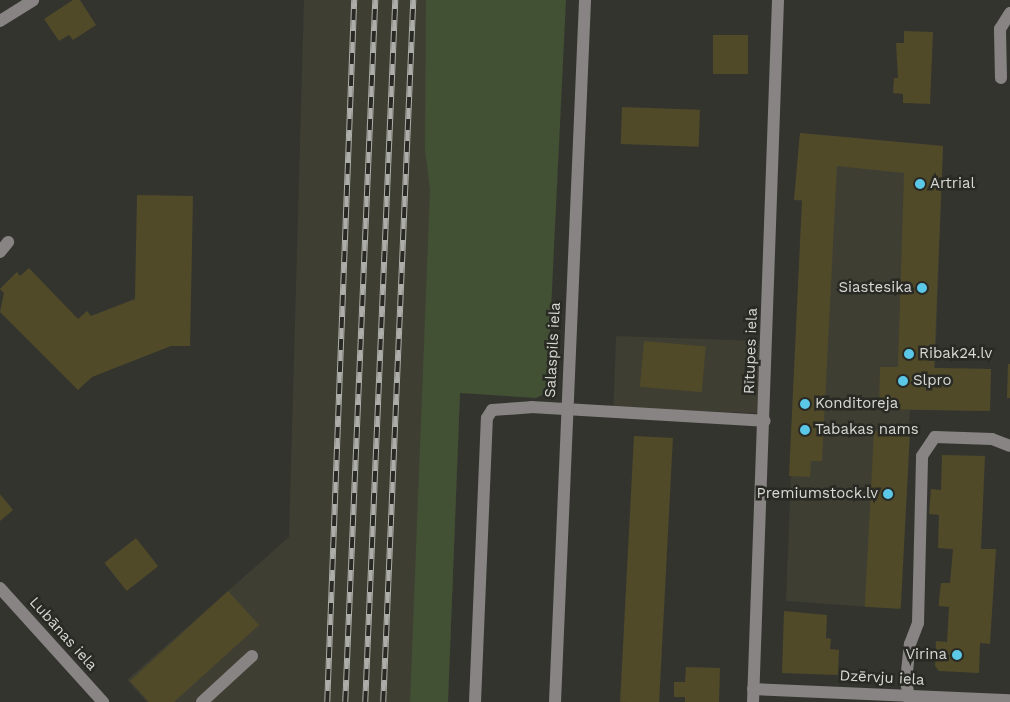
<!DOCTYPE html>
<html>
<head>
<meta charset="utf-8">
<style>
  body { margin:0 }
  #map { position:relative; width:1010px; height:702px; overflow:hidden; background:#34342f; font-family:"Work Sans",sans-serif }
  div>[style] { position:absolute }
  .built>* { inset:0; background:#3f3e33; transform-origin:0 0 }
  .green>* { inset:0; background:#425034 }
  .building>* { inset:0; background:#504a29; transform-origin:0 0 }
  .minor>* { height:12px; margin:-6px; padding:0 6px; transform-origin:6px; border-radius:6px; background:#878483 }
  .rail>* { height:5.5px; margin-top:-2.75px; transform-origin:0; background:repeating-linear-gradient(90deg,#2a2a25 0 11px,#adada9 0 22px); box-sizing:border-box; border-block:1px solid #adada9 }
  .dots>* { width:14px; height:14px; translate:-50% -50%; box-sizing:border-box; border:2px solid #2a2a25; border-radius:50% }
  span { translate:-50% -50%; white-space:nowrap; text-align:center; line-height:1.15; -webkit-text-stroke:5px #2a2a25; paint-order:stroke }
  .poi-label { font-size:15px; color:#d8d8d5 }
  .left { translate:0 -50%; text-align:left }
  .right { translate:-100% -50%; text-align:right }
  .street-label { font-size:15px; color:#d8d8d5 }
</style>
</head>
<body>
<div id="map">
  <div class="built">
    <i style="clip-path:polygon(304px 0,490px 0,460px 393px,448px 702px,147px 702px,127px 680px,289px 537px)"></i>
    <i style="clip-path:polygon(800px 133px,943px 146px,935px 368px,991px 369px,990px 411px,910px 410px,899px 609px,786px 601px,802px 201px,794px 200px)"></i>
    <i style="left:616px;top:336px;width:144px;height:72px;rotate:2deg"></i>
  </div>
  <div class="green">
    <i style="clip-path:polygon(426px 0,566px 0,547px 393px,536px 398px,460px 393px,448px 702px,410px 702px,430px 190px,425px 149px)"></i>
  </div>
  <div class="building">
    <i style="clip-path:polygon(73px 0,80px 0,96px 25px,73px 40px,69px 35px,59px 41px,44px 19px)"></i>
    <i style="clip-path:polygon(904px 31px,933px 32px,930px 104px,903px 103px,903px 94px,893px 93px,894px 78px,898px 78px,896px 43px,904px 43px)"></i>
    <i style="left:713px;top:35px;width:35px;height:39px"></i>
    <i style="left:622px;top:107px;width:78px;height:37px;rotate:2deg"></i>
    <i style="clip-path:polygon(800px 133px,943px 146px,934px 368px,991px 369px,990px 411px,879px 409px,880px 367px,898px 367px,904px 173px,837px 166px,822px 461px,811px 461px,810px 477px,789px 476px,802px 200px,794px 200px)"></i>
    <i style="clip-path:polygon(137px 195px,193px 196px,190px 346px,171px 346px,92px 377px,78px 390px,0 312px,4px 293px,0 289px,17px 272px,20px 276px,29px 268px,78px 319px,87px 311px,91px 316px,135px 299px)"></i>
    <i style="left:644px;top:341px;width:62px;height:46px;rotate:5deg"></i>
    <i style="clip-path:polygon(1008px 364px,1010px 364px,1010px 398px,1007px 398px)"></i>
    <i style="left:874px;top:431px;width:36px;height:176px;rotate:3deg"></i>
    <i style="left:634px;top:436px;width:39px;height:266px;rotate:3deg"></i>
    <i style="clip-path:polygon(942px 455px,985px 456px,981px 549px,996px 549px,990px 644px,980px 643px,979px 673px,939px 671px,935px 666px,936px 641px,947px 642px,949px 607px,939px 606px,939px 600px,941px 583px,950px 583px,953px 549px,938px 548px,939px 515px,929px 514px,931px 489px,941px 490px)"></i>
    <i style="clip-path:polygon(0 494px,13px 510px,0 521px)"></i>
    <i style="left:136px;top:538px;width:36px;height:40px;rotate:52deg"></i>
    <i style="clip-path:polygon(228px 591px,259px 625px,174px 702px,149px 702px,130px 681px)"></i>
    <i style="clip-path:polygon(784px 611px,827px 615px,826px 638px,831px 639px,830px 649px,839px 650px,838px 675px,782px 673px)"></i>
    <i style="clip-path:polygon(686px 667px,720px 668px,719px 702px,685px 702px,685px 697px,674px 697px,674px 682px,685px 682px)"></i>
  </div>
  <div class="minor">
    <i style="left:0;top:21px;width:39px;rotate:-32deg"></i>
    <i style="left:1001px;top:78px;width:49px;rotate:-91.2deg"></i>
    <i style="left:1000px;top:29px;width:19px;rotate:-58deg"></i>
    <i style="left:0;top:252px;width:13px;rotate:-51deg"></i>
    <i style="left:0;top:588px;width:154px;rotate:47.9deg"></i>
    <i style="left:753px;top:689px;width:257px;rotate:2.5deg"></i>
    <i style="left:202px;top:702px;width:68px;rotate:-42.6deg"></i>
    <i style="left:475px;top:702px;width:284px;rotate:-87.6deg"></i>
    <i style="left:487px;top:418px;width:9px;rotate:-58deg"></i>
    <i style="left:492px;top:410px;width:39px;rotate:-4deg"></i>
    <i style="left:531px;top:407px;width:234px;rotate:3.4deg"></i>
    <i style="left:555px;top:702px;width:703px;rotate:-87.55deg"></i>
    <i style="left:753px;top:702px;width:702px;rotate:-87.96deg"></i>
    <i style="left:910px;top:702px;width:21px;rotate:-101deg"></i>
    <i style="left:906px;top:681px;width:37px;rotate:-84deg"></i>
    <i style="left:910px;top:644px;width:22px;rotate:-69deg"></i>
    <i style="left:918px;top:623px;width:167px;rotate:-88.6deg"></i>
    <i style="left:922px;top:456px;width:23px;rotate:-56deg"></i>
    <i style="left:935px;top:437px;width:57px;rotate:2deg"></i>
    <i style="left:992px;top:439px;width:19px;rotate:21deg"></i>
  </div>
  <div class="rail">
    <i style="left:327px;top:702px;width:703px;rotate:-87.8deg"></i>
    <i style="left:345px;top:702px;width:703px;rotate:-87.55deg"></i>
    <i style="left:365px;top:702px;width:703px;rotate:-87.55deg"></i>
    <i style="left:383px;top:702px;width:703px;rotate:-87.55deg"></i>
  </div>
  <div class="dots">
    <i style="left:920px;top:184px;background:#5ac8e6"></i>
    <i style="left:922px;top:288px;background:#5ac8e6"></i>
    <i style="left:909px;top:354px;background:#5ac8e6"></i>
    <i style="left:903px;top:381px;background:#5ac8e6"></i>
    <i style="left:805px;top:404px;background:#5ac8e6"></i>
    <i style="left:805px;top:430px;background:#5ac8e6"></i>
    <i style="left:888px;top:494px;background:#5ac8e6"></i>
    <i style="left:957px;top:655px;background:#5ac8e6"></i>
  </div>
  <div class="poi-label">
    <span class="left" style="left:930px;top:184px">Artrial</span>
    <span class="right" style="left:912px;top:288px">Siastesika</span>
    <span class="left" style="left:919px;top:354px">Ribak24.lv</span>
    <span class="left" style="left:913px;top:381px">Slpro</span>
    <span class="left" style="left:815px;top:404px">Konditoreja</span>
    <span class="left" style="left:815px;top:430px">Tabakas nams</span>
    <span class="right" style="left:878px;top:494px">Premiumstock.lv</span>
    <span class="right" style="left:947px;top:655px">Virina</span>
  </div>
  <div class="street-label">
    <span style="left:553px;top:350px;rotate:-87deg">Salaspils iela</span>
    <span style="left:751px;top:351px;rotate:-88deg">Rītupes iela</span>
    <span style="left:63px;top:634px;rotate:48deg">Lubānas iela</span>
    <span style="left:882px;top:678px;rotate:3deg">Dzērvju iela</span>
  </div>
</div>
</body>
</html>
